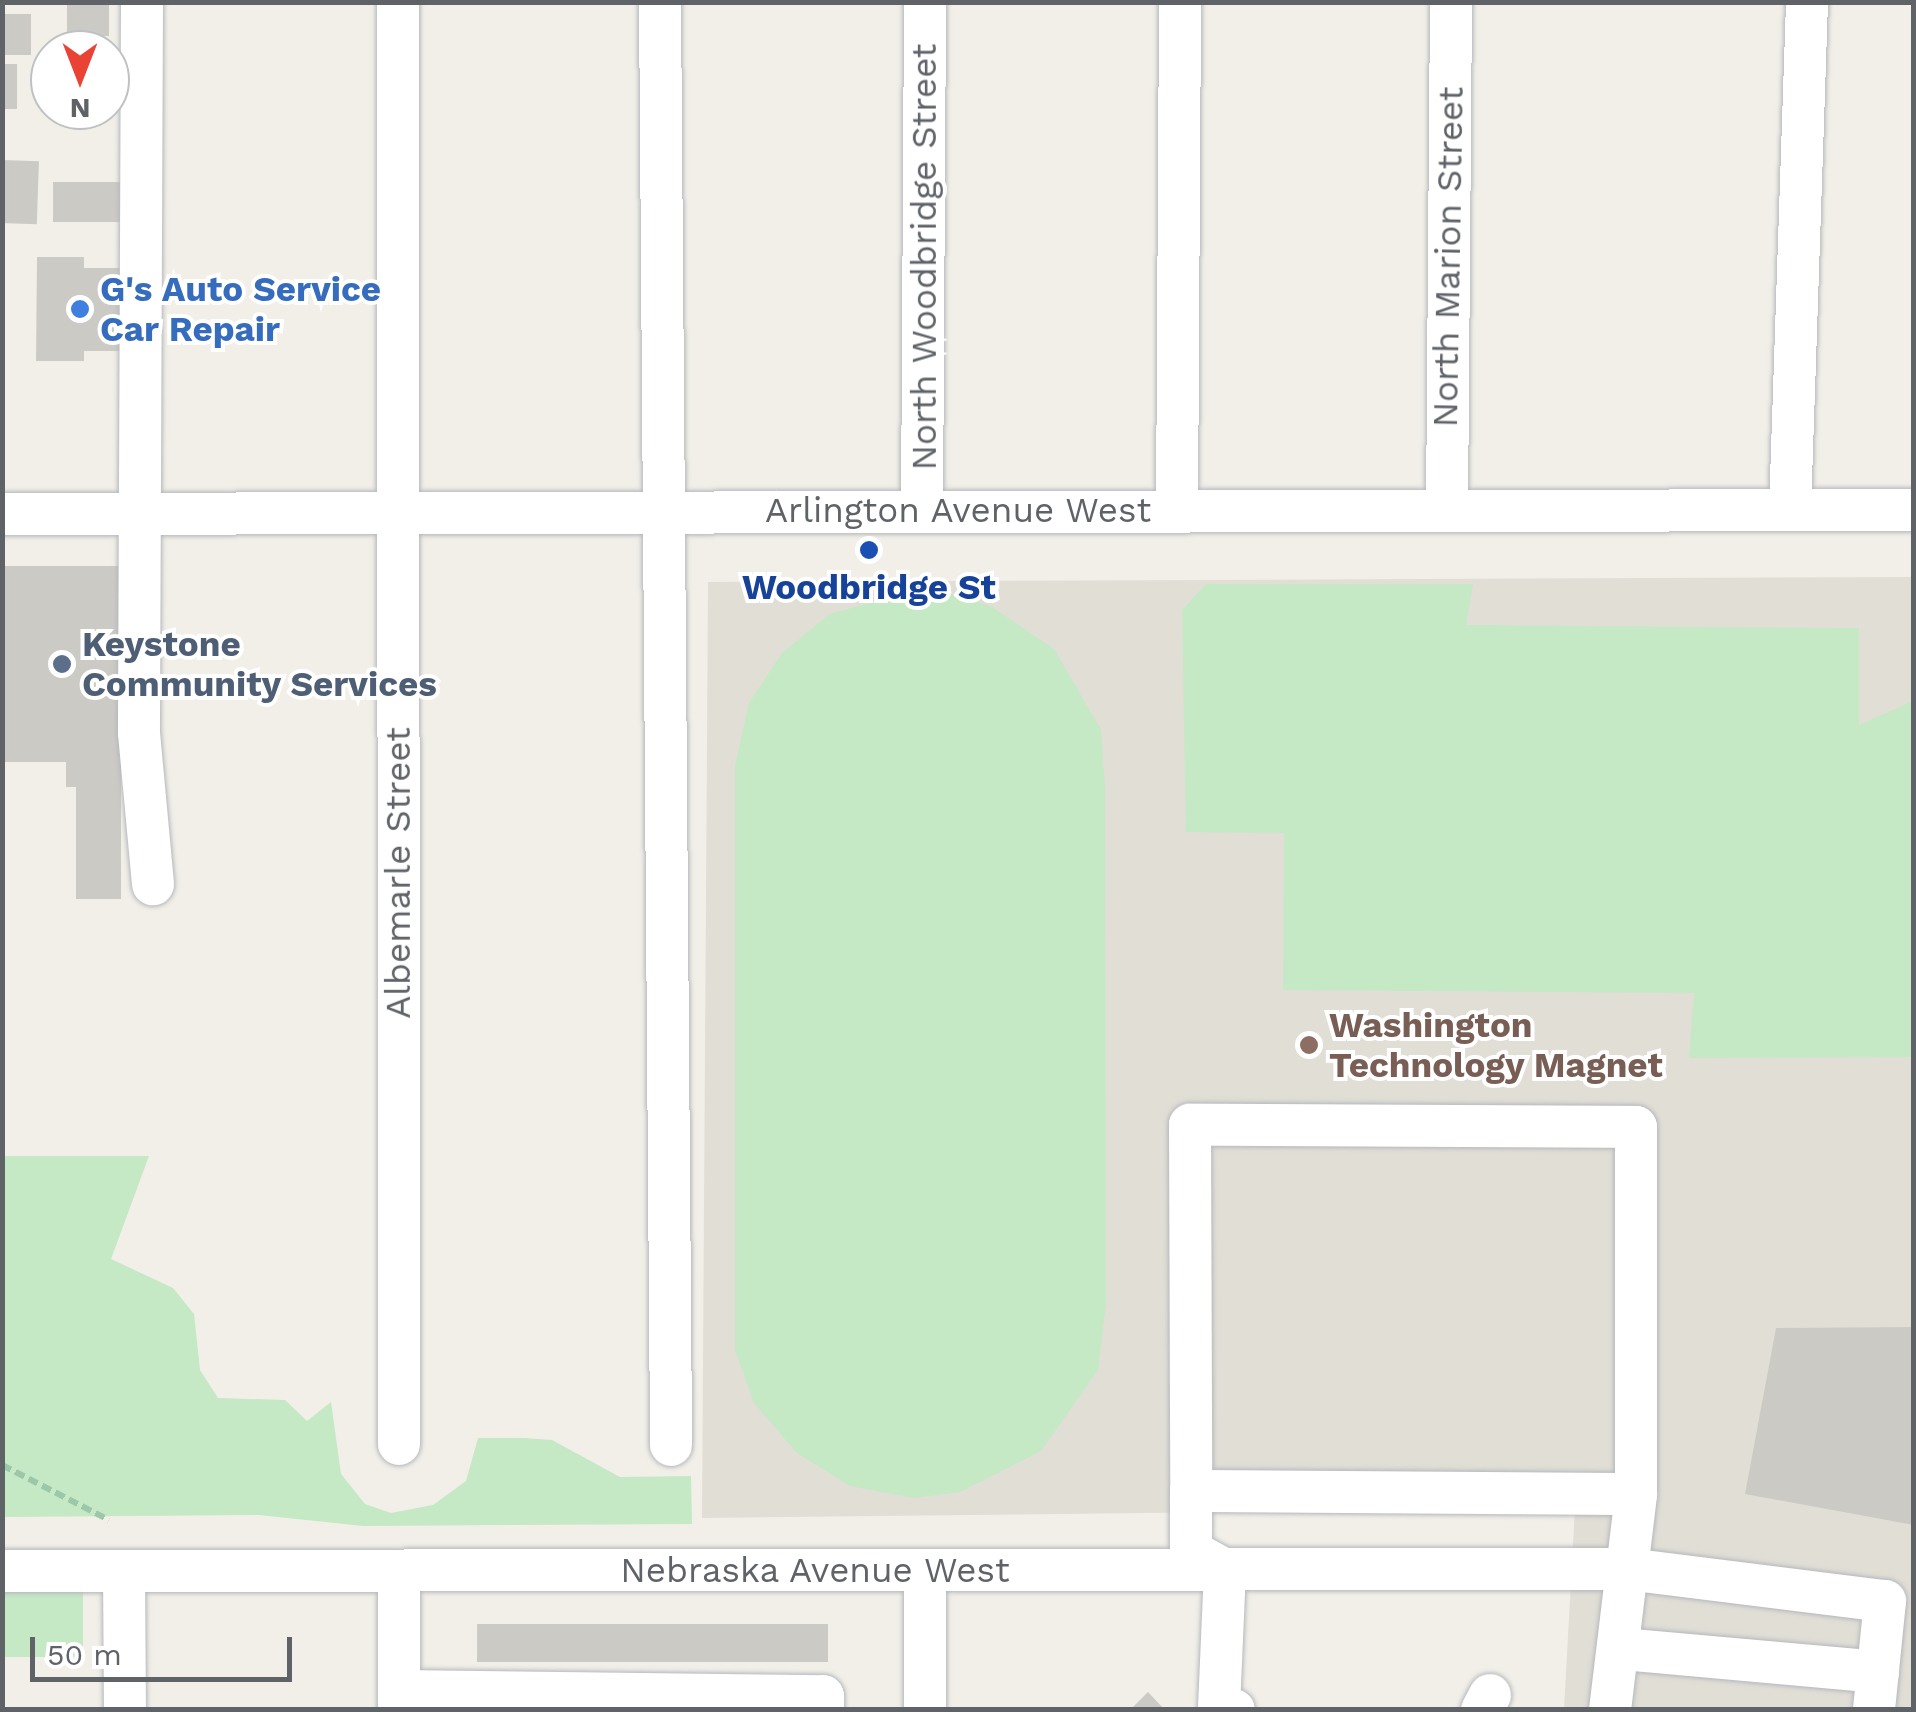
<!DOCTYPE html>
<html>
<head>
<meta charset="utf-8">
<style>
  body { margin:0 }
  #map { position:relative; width:1916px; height:1712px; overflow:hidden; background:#f1efe8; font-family:"Work Sans",sans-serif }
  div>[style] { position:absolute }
  .education>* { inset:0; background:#e1ded6 }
  .green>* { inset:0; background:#c5e8c5; transform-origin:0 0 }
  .building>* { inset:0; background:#cccac5; transform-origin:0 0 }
  .path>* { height:6px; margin-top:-3px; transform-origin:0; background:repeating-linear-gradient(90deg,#9cc7a9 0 10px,transparent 0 15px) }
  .roads { filter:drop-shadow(0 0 2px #b5b8bc) drop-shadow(0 0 2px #b5b8bc) }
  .minor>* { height:42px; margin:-21px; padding:0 21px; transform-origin:21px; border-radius:21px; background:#fff }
  .dots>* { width:28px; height:28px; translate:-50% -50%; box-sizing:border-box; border:5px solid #fff; border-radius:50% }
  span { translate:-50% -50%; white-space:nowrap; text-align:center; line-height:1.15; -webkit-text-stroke:8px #fff; paint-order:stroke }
  .street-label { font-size:35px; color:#5f6368 }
  .shop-label { font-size:35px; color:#366cbe; font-weight:700 }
  .left { translate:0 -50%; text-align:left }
  .transit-label { font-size:35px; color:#164399; font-weight:700 }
  .service-label { font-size:35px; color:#4e5e75; font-weight:700 }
  .education-label { font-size:35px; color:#785e54; font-weight:700 }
  .frame { position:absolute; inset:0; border:5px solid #5f6368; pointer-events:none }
  .north { position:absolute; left:30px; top:30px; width:100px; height:100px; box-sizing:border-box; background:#fff; border:2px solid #bfc1c3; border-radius:50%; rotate:180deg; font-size:28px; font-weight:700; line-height:40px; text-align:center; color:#5f6368 }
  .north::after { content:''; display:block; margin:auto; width:35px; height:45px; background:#ea4335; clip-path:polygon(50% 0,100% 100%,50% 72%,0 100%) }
  .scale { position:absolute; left:30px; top:1637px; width:262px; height:45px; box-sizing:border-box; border:5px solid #5f6368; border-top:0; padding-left:12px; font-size:30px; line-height:35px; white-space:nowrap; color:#5f6368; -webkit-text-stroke:8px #fff; paint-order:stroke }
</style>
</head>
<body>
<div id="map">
  <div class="education">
    <i style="clip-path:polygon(1913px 577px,1913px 1709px,1564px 1709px,1575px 1508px,702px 1518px,708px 582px)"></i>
  </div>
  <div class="green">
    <i style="clip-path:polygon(1206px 584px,1473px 584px,1466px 625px,1859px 628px,1859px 725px,1913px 701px,1913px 1057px,1689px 1058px,1694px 993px,1283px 990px,1284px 833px,1186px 832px,1182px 610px)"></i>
    <i style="clip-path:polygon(905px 593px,949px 593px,992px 607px,1054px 649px,1101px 730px,1105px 788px,1106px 1304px,1098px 1370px,1041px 1451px,960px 1492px,914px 1498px,850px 1486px,797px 1453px,754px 1403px,735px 1350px,735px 766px,749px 703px,782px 653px,830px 614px)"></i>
    <i style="clip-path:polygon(3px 1156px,149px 1156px,111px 1259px,173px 1288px,194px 1314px,200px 1370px,218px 1398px,285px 1400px,307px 1421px,331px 1402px,341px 1474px,365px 1504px,391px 1513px,433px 1505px,466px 1481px,478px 1438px,524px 1438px,552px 1440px,620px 1477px,691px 1476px,692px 1524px,363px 1526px,259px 1515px,3px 1517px)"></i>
    <i style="left:2px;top:1571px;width:81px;height:86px"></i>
  </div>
  <div class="building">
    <i style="left:67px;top:2px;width:42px;height:34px"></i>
    <i style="left:2px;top:14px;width:29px;height:41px"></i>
    <i style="left:2px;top:64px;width:15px;height:45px"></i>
    <i style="left:2px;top:160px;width:37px;height:63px;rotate:2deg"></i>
    <i style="left:53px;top:182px;width:69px;height:40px"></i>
    <i style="clip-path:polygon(37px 257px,84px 257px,84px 268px,123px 268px,122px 351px,84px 351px,84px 361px,36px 361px)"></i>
    <i style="clip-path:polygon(2px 566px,121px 566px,121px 899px,76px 899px,76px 787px,66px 787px,66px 762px,2px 762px)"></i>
    <i style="clip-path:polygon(1914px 1327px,1914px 1525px,1745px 1494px,1776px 1328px)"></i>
    <i style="left:477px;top:1624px;width:351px;height:38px"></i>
    <i style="clip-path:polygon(1148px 1692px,1165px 1710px,1130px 1710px)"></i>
  </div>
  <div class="path">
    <i style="left:2px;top:1465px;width:120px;rotate:27.2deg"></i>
  </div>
  <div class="roads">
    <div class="minor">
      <i style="left:142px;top:2px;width:731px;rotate:90.24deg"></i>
      <i style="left:139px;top:733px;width:152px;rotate:84.7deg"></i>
      <i style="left:398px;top:2px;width:1442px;rotate:89.96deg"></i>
      <i style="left:660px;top:2px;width:1443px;rotate:89.56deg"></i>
      <i style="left:1790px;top:510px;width:508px;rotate:-88.08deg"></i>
      <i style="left:922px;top:511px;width:509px;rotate:-89.66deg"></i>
      <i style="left:1177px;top:511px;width:509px;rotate:-89.66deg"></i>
      <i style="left:1447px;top:511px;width:509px;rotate:-89.55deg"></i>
      <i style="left:2px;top:514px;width:1912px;rotate:-0.12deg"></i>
      <i style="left:1191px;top:1491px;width:60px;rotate:90deg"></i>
      <i style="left:1191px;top:1551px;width:39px;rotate:29deg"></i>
      <i style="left:1225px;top:1570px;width:139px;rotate:92.5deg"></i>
      <i style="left:1219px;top:1709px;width:15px;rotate:4deg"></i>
      <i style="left:925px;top:1570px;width:140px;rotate:90deg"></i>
      <i style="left:2px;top:1571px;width:1625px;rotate:-0.07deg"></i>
      <i style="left:1627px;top:1569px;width:260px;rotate:7.1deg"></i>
      <i style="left:1885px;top:1601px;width:110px;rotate:95.8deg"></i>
      <i style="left:124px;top:1571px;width:139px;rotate:89.6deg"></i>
      <i style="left:399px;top:1571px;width:139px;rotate:90deg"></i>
      <i style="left:1622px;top:1649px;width:257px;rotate:5.1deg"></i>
      <i style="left:399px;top:1691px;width:424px;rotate:0.7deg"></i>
      <i style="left:823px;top:1696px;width:14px;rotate:90deg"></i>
      <i style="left:1482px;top:1710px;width:17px;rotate:-62deg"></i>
      <i style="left:1610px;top:1710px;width:218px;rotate:-83.1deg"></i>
      <i style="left:1636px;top:1494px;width:367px;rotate:-90deg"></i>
      <i style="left:1636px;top:1127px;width:446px;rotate:-179.7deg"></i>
      <i style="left:1190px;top:1125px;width:366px;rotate:89.8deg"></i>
      <i style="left:1191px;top:1491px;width:445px;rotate:0.4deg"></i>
    </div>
  </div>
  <div class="dots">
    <i style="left:80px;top:309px;background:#3f7fe0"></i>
    <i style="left:869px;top:550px;background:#1a4fb4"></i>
    <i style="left:62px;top:664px;background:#5c6f8a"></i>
    <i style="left:1309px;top:1045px;background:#8d6e63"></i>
  </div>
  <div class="street-label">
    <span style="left:924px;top:257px;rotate:-90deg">North Woodbridge Street</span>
    <span style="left:1448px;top:257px;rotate:-89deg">North Marion Street</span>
    <span style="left:958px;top:510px">Arlington Avenue West</span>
    <span style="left:398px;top:873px;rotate:-90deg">Albemarle Street</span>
    <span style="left:815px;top:1570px">Nebraska Avenue West</span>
  </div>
  <div class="shop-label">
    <span class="left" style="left:100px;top:309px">G's Auto Service<br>Car Repair</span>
  </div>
  <div class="transit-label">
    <span style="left:869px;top:587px">Woodbridge St</span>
  </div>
  <div class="service-label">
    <span class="left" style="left:82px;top:664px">Keystone<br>Community Services</span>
  </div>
  <div class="education-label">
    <span class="left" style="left:1329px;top:1045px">Washington<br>Technology Magnet</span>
  </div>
  <div class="frame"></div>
  <div class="north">N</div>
  <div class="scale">50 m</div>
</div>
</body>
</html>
